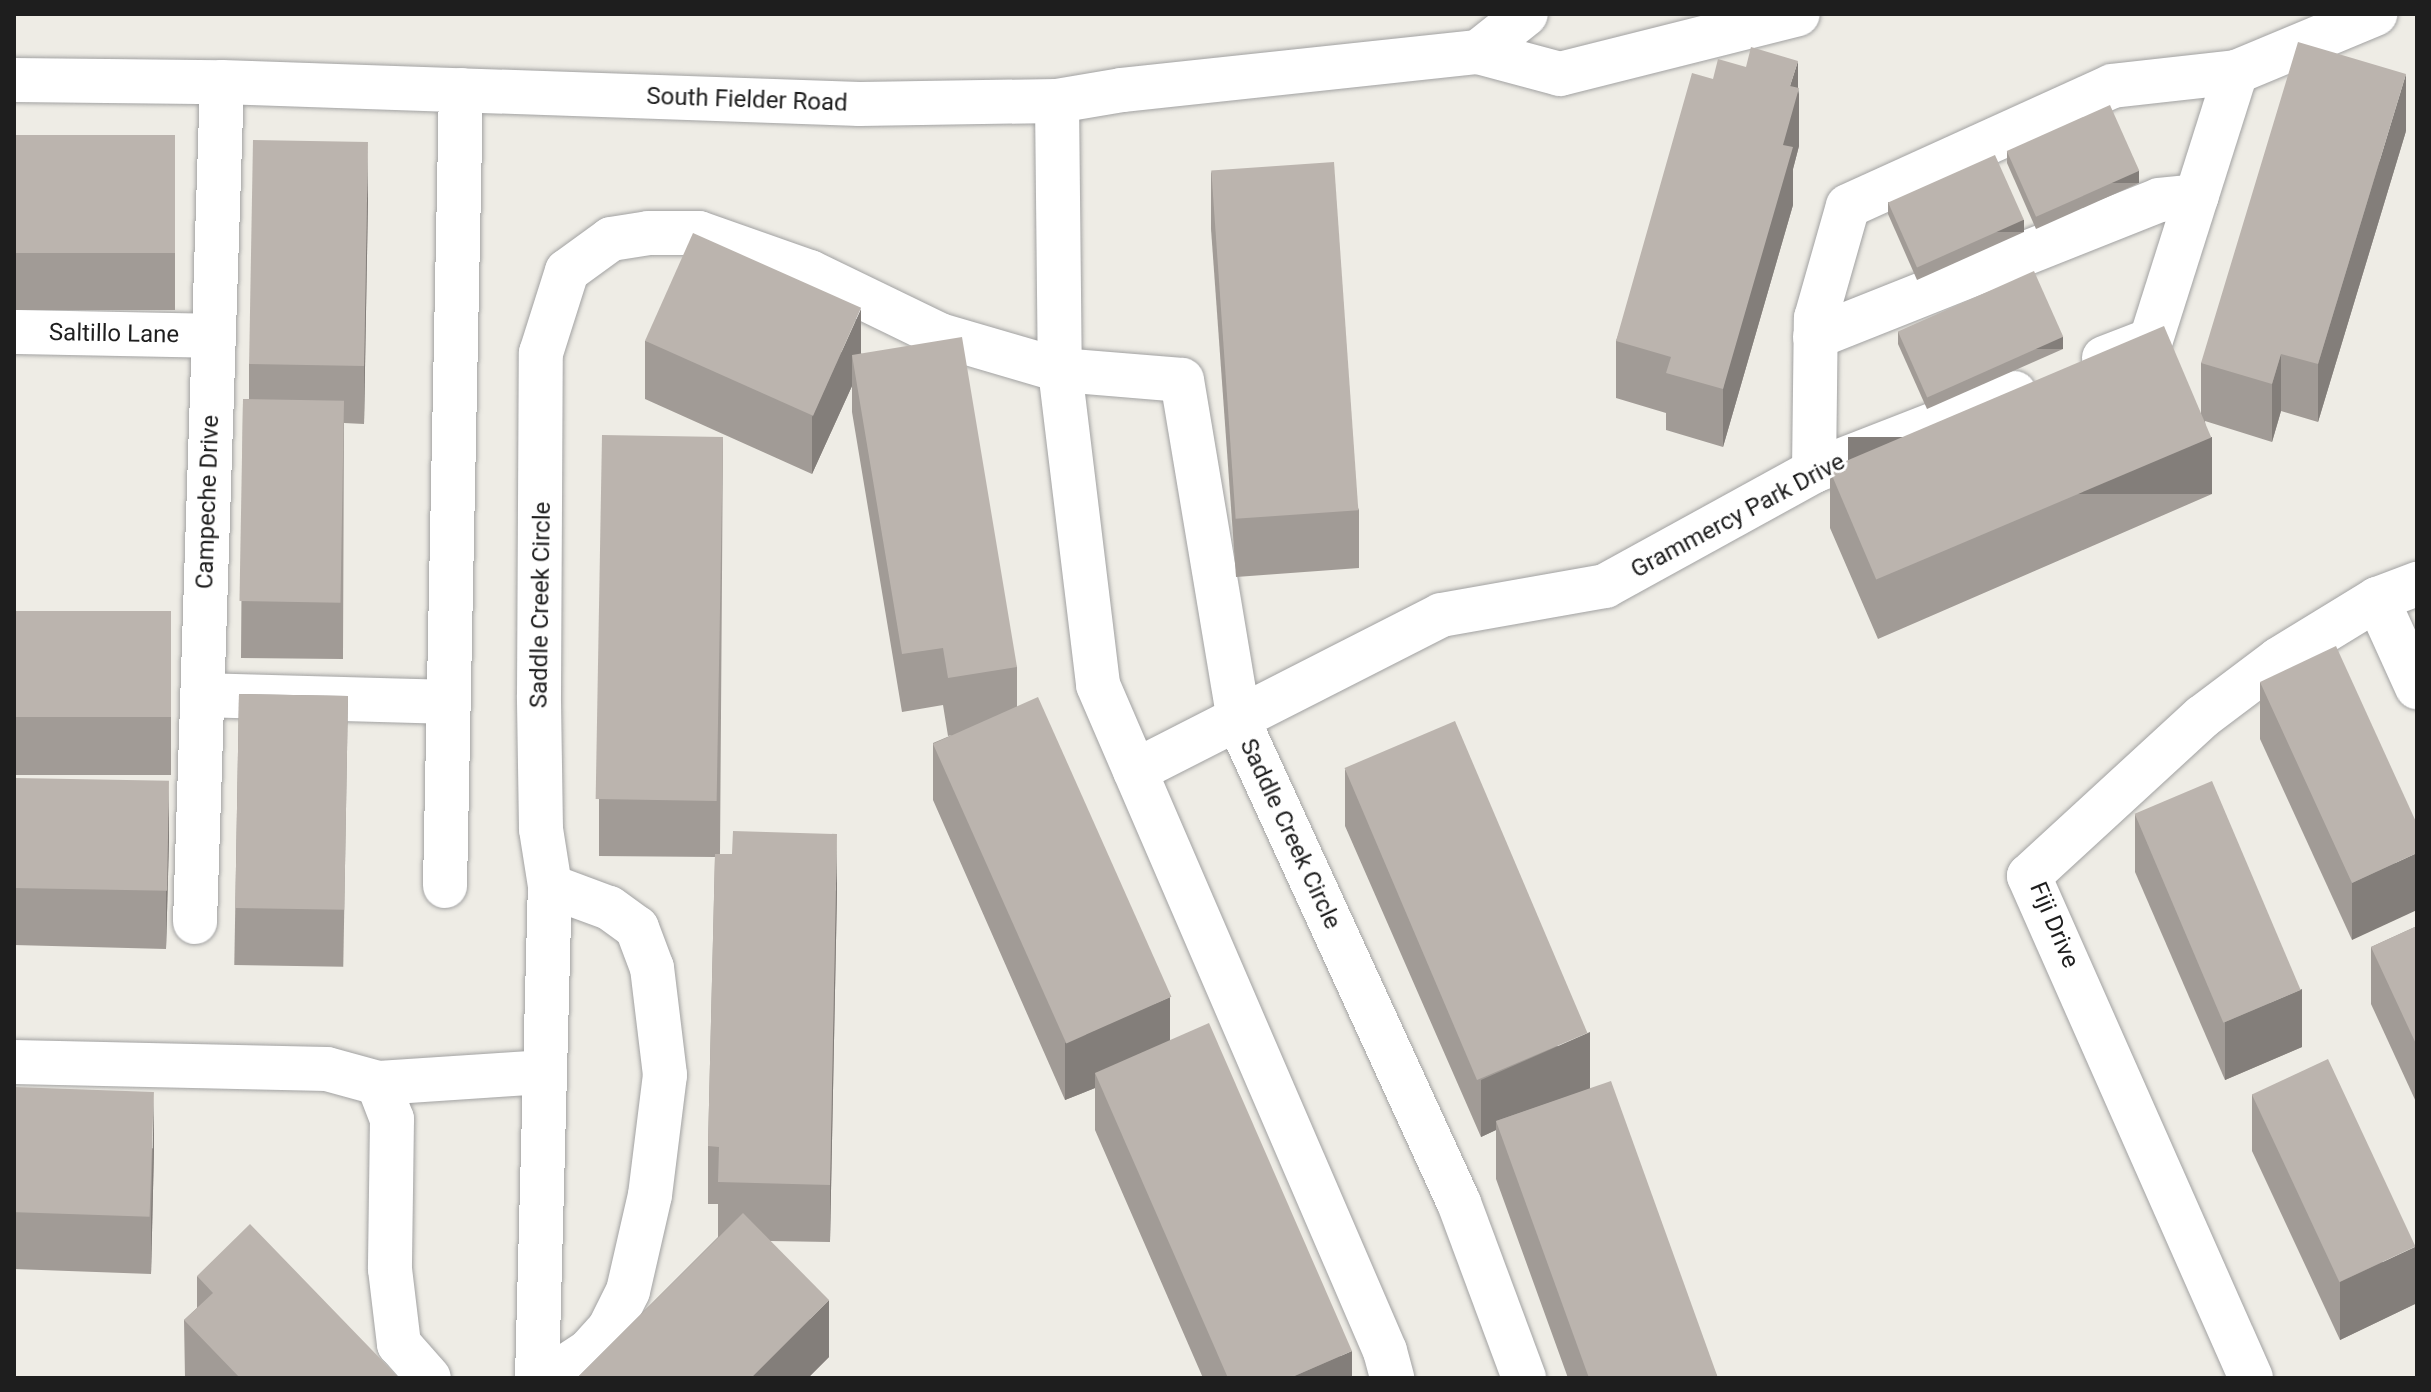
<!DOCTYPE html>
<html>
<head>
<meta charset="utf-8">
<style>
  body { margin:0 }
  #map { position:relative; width:2431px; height:1392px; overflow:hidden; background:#eeece5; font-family:Roboto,sans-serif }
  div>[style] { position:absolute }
  .roads { filter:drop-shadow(0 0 2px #a2a2a2) drop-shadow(0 0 2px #a2a2a2) }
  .minor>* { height:44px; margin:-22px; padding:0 22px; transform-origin:22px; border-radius:22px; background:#fff }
  .wall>* { inset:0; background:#a19b96; transform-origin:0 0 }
  .shaded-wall>* { inset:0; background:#837e7a; transform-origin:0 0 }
  .building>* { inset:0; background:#bbb4ae; transform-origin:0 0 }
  span { translate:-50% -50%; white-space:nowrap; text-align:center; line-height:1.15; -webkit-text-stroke:6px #fff; paint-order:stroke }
  .street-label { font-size:24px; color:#1e1e1e }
  .frame { position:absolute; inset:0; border:16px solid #1e1e1e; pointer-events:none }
</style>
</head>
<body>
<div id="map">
  <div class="roads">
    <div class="minor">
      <i style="left:1478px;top:52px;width:61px;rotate:-38.4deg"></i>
      <i style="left:14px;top:80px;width:208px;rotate:0.6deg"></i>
      <i style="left:222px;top:82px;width:638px;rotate:1.97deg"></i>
      <i style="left:860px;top:104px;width:197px;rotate:-0.9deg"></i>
      <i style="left:1057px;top:101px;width:66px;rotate:-9.6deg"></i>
      <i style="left:1122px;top:90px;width:358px;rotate:-6.1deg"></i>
      <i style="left:1478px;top:52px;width:85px;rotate:15deg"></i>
      <i style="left:1560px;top:74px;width:245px;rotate:-14.1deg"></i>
      <i style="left:1057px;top:101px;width:269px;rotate:89.4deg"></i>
      <i style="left:1060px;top:370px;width:317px;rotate:83.1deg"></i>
      <i style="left:1098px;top:685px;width:725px;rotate:66.69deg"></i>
      <i style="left:1385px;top:1351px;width:28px;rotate:75deg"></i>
      <i style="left:14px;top:332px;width:200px;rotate:1.1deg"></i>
      <i style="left:1815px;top:337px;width:370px;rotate:-21.7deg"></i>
      <i style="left:2159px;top:200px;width:38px;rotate:-6deg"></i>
      <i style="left:2104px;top:358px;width:50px;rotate:-21deg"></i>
      <i style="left:2151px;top:340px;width:281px;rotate:-72.4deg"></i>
      <i style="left:2236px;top:72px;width:151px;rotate:-22.6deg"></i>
      <i style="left:1814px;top:471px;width:153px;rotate:-89.3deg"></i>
      <i style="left:1816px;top:318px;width:116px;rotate:-74.1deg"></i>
      <i style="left:1848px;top:206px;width:290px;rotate:-24.4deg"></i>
      <i style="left:2112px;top:86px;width:125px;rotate:-6.4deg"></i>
      <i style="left:2377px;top:599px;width:97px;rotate:65.6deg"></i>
      <i style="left:203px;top:695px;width:245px;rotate:1.6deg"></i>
      <i style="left:1135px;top:771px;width:343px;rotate:-27deg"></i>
      <i style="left:1441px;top:615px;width:167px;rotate:-10deg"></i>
      <i style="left:1605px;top:586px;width:239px;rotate:-28.8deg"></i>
      <i style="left:1814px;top:471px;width:215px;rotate:-21.3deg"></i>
      <i style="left:445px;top:886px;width:796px;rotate:-88.85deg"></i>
      <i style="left:195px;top:922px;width:840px;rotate:-88.16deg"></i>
      <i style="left:14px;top:1062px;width:313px;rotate:1.3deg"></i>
      <i style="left:327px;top:1069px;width:53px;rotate:15.4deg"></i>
      <i style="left:378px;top:1083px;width:39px;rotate:69deg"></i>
      <i style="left:392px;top:1119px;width:150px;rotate:90.8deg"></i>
      <i style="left:390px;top:1269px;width:76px;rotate:83.2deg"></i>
      <i style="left:399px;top:1344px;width:45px;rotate:48.6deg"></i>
      <i style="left:378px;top:1083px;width:165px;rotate:-3.8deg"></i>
      <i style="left:537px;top:1378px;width:492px;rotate:-88.5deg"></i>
      <i style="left:548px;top:1378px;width:49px;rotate:-33.4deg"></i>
      <i style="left:589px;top:1351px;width:30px;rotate:-48deg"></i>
      <i style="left:609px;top:1329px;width:42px;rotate:-63.4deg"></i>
      <i style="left:628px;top:1291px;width:98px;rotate:-77.1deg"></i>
      <i style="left:650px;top:1195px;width:121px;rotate:-82.9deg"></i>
      <i style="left:665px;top:1075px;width:108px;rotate:-96.9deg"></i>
      <i style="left:652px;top:968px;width:43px;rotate:-110.6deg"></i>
      <i style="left:637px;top:928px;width:34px;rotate:-144deg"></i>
      <i style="left:609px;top:908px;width:63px;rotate:-159.6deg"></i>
      <i style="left:550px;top:886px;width:58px;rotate:-99deg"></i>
      <i style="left:541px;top:829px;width:134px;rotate:-90.9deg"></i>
      <i style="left:539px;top:695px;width:342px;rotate:-89.7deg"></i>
      <i style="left:541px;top:353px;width:86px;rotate:-72.4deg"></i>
      <i style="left:567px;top:271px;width:54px;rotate:-36deg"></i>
      <i style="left:611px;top:239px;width:37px;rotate:-9deg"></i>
      <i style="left:648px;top:233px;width:51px"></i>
      <i style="left:699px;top:233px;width:118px;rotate:19.4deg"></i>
      <i style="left:810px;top:272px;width:144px;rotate:25.9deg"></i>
      <i style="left:940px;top:335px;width:125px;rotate:16.3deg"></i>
      <i style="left:1060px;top:370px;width:122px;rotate:4.7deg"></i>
      <i style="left:1182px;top:380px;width:347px;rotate:80.5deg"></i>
      <i style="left:1239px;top:722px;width:529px;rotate:65.42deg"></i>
      <i style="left:1459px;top:1203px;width:187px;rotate:69.6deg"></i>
      <i style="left:2251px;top:1378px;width:549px;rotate:-113.86deg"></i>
      <i style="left:2029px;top:876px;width:235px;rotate:-42.6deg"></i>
      <i style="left:2202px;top:717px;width:96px;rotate:-37deg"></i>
      <i style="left:2279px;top:659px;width:115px;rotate:-31.5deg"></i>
      <i style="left:2377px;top:599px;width:43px;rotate:-20.6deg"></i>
    </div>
  </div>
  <div class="wall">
    <i style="clip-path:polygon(1713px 79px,1799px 146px,1793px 169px,1793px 205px,1723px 447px,1666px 430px,1666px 413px,1616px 398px,1616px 341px)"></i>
    <i style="clip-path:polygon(2406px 131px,2318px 422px,2281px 411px,2272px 442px,2205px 421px,2212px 494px,1878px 639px,1830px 528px,1830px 470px,2201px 413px,2201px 363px)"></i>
    <i style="left:14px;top:135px;width:161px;height:175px"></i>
    <i style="clip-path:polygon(2007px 151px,2139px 183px,2036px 229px,2007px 163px)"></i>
    <i style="clip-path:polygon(1211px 171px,1359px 510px,1359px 568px,1236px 577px,1211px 229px)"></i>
    <i style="clip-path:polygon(368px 200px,364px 424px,344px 423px,343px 659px,241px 658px,243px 399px,249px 399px,249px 364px)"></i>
    <i style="clip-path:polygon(1888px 202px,2024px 232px,1917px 280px,1888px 214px)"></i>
    <i style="clip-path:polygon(1898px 332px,2063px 349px,1927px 409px,1898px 344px)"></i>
    <i style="clip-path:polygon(645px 341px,861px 353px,1017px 667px,1017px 707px,1170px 1040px,1352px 1378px,1203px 1378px,1095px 1130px,1095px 1088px,1065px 1100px,933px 800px,933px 743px,952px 735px,948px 736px,943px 705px,902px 712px,852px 412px,852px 386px,812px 474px,645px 399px)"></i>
    <i style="clip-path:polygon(723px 437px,720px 854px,837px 891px,830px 1242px,770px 1241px,829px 1357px,808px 1378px,577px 1378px,718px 1237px,718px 1204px,708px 1204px,708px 1146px,715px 857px,599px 856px,599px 799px)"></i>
    <i style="left:14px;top:611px;width:157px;height:164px"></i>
    <i style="clip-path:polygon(2260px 682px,2417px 824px,2352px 940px,2260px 739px)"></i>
    <i style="left:239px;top:694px;width:109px;height:271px;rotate:1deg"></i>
    <i style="clip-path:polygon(1345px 769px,1590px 1088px,1718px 1378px,1568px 1378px,1496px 1179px,1496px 1130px,1481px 1137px,1345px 826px)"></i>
    <i style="clip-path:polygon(14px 778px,169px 840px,166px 949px,14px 945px)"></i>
    <i style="clip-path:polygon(2135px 814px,2302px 1047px,2225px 1080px,2135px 872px)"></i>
    <i style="clip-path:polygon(2417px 926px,2417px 1104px,2371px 1004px,2371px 947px)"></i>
    <i style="clip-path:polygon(14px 1087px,154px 1149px,151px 1274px,14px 1269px)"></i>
    <i style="clip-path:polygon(2252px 1094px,2415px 1304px,2340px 1340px,2252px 1151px)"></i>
    <i style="clip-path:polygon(197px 1276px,399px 1378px,185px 1378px,184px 1320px,197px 1308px)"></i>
  </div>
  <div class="shaded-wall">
    <i style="clip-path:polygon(1798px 61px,1798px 94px,1799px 88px,1799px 146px,1793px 169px,1793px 205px,1723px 447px,1723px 389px,1790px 86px)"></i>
    <i style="clip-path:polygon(2406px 74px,2406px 131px,2318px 422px,2318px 364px)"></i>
    <i style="clip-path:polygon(368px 143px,368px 200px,364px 424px,364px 366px)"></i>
    <i style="left:2139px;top:171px;width:12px;height:113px;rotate:90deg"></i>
    <i style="left:2024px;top:220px;width:12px;height:117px;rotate:90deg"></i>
    <i style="clip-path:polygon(861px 309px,861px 367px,852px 355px,852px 386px,812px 474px,812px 417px)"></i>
    <i style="left:2063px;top:337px;width:12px;height:149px;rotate:90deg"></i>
    <i style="clip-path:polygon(2281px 354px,2281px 411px,2272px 442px,2272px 384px)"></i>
    <i style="left:2212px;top:437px;width:57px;height:364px;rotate:90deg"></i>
    <i style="clip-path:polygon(169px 782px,169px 840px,166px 949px,166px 892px)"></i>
    <i style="clip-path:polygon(837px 834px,837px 891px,830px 1242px,830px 1185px)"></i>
    <i style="clip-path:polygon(2417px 853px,2417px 910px,2352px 940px,2352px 883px)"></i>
    <i style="clip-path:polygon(2302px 989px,2302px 1047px,2225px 1080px,2225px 1022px)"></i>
    <i style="clip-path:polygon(1170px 997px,1170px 1055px,1095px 1073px,1095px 1088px,1065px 1100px,1065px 1043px)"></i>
    <i style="clip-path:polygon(1590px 1032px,1590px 1089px,1496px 1121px,1496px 1130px,1481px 1137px,1481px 1080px)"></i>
    <i style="clip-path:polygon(154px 1092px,154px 1149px,151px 1274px,151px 1217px)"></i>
    <i style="clip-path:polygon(2415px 1247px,2415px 1304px,2340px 1340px,2340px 1282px)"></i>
    <i style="clip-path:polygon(829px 1300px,829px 1357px,808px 1378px,751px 1378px)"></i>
    <i style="clip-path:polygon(1352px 1351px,1352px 1378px,1290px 1378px)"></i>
  </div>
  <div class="building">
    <i style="clip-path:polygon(2298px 42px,2406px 74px,2318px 364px,2281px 354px,2272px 384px,2201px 363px)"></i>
    <i style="clip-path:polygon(1751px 47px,1798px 61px,1790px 86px,1799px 88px,1783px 145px,1793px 147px,1723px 389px,1666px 373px,1671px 357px,1616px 341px,1692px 73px,1713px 79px,1718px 59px,1746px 67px)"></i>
    <i style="left:2110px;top:105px;width:72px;height:113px;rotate:66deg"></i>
    <i style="left:14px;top:135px;width:161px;height:118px"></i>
    <i style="left:253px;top:140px;width:115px;height:224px;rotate:1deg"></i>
    <i style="left:1995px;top:155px;width:71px;height:117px;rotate:66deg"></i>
    <i style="left:1334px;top:162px;width:349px;height:123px;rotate:86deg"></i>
    <i style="left:693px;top:233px;width:184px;height:118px;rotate:24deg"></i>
    <i style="left:2034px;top:271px;width:72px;height:149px;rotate:66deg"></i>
    <i style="left:2164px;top:326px;width:121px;height:364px;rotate:67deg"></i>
    <i style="clip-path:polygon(962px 337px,1017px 667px,948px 678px,943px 648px,902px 654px,852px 355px)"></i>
    <i style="left:243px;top:399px;width:101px;height:202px;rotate:1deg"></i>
    <i style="left:602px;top:435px;width:121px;height:364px;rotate:1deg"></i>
    <i style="left:14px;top:611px;width:157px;height:106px"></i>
    <i style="clip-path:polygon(2336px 646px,2417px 824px,2417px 853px,2352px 883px,2260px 682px)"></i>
    <i style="left:239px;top:694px;width:109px;height:214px;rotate:1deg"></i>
    <i style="left:1038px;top:697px;width:328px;height:115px;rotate:66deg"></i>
    <i style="left:1455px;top:721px;width:339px;height:120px;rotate:67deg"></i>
    <i style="left:14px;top:778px;width:155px;height:110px;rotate:1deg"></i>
    <i style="left:2212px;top:781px;width:227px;height:84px;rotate:67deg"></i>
    <i style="clip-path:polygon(733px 831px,837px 834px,830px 1185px,718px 1182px,719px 1147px,708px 1146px,715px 854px,732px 854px)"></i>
    <i style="clip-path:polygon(2417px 926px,2417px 1046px,2371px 947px)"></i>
    <i style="clip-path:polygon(1209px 1023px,1352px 1351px,1290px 1378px,1228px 1378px,1095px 1073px)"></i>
    <i style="left:2328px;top:1059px;width:207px;height:84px;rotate:65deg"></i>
    <i style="clip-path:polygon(1611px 1081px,1718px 1378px,1589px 1378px,1496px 1121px)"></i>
    <i style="left:14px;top:1087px;width:140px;height:125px;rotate:2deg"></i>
    <i style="clip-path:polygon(743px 1213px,829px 1300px,751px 1378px,577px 1378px)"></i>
    <i style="clip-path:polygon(250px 1224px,399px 1378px,240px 1378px,184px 1320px,213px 1293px,197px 1276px)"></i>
  </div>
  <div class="street-label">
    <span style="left:747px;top:100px;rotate:2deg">South Fielder Road</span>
    <span style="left:114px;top:334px;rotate:1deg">Saltillo Lane</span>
    <span style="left:208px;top:502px;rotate:-88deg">Campeche Drive</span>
    <span style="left:1738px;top:516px;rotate:-28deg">Grammercy Park Drive</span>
    <span style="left:541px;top:605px;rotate:-89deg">Saddle Creek Circle</span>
    <span style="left:1290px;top:834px;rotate:65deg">Saddle Creek Circle</span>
    <span style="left:2054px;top:925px;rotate:67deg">Fiji Drive</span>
  </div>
  <div class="frame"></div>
</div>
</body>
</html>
